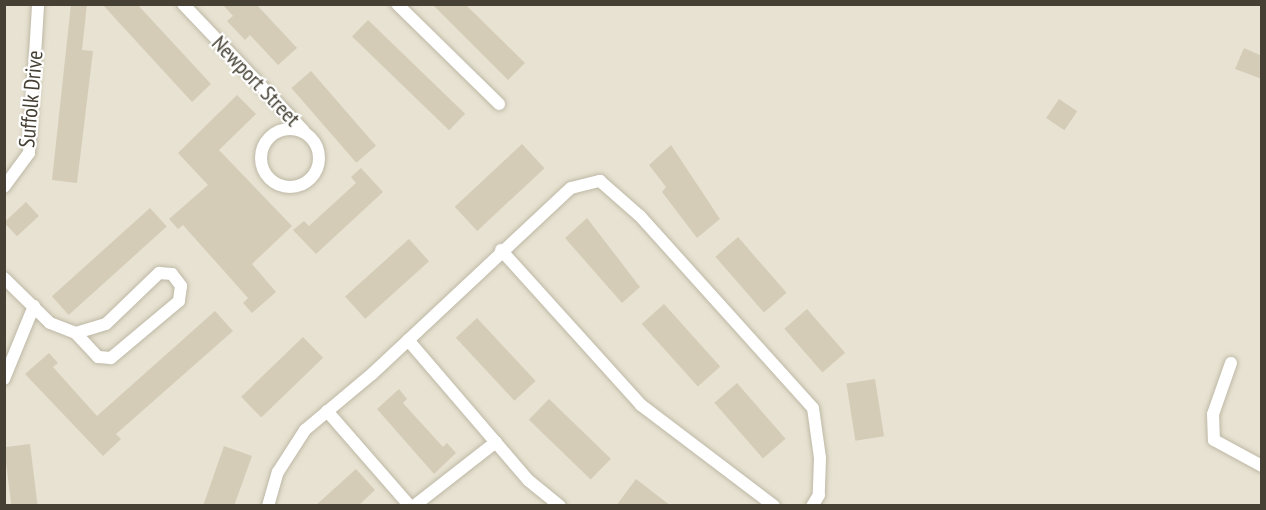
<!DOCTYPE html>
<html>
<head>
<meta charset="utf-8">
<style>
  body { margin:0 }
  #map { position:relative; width:1266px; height:510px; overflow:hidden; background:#f3f0e3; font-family:"PT Sans Narrow",sans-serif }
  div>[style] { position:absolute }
  .residential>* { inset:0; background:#e7e2d1; transform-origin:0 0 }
  .building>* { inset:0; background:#d5ccb8; transform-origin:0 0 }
  .roads { filter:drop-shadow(0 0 2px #beb8a6) drop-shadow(0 0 2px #beb8a6) }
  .minor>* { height:12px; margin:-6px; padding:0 6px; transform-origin:6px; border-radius:6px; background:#fff }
  .minor>.ring { margin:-6px; padding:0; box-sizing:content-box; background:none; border:12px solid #fff; border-radius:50% }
  span { translate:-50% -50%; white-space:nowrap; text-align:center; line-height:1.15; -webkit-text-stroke:4.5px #fff; paint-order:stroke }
  .street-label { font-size:22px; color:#454033 }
  .frame { position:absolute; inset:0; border:6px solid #454033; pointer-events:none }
</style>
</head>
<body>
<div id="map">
  <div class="residential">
    <i style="left:5px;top:5px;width:1256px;height:500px"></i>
  </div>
  <div class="building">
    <i style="clip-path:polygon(71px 4px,87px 4px,82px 50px,93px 51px,77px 183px,52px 180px)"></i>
    <i style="clip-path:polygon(102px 4px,137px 4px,211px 84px,192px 102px)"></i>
    <i style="clip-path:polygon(222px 4px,256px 4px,297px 48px,278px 65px,250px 35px,245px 40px,227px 21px,233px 16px)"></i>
    <i style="clip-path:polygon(432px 4px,465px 4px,525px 63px,508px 80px)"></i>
    <i style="left:368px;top:20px;width:135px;height:23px;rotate:44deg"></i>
    <i style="clip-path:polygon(1244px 48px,1262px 56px,1262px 79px,1235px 69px)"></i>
    <i style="left:311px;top:71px;width:99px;height:26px;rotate:49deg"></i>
    <i style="clip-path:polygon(237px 95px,256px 114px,219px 150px,292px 226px,252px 264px,276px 292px,252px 313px,243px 303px,248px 298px,183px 225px,178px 229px,169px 219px,208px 185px,178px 153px)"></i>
    <i style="left:1059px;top:99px;width:22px;height:23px;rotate:34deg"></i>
    <i style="left:522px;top:144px;width:33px;height:92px;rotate:47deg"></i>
    <i style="clip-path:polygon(671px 145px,720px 219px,697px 238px,662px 192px,666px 187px,649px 165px)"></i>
    <i style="clip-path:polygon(361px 168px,383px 192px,316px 254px,293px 230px,304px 221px,309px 226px,356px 183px,351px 177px)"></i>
    <i style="left:26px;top:202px;width:19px;height:30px;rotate:47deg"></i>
    <i style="left:150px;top:208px;width:25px;height:132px;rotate:48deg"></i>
    <i style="clip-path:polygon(587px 218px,640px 287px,622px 303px,565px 238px)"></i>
    <i style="left:738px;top:237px;width:74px;height:30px;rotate:49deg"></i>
    <i style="left:409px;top:239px;width:30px;height:86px;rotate:48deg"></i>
    <i style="left:664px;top:304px;width:84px;height:30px;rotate:48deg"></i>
    <i style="left:807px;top:309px;width:58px;height:30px;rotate:49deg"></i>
    <i style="clip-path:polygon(215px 311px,233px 331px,116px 434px,121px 439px,103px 456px,25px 374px,49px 353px,58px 363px,53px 367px,97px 416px)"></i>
    <i style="left:477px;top:318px;width:86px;height:29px;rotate:47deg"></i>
    <i style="left:303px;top:337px;width:29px;height:86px;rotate:46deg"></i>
    <i style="left:875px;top:379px;width:58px;height:29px;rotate:81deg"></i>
    <i style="left:737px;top:383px;width:74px;height:30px;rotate:49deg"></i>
    <i style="clip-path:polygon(399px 389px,407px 399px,403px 403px,443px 447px,447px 443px,456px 453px,434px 474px,377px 409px)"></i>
    <i style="left:549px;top:399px;width:86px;height:29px;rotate:44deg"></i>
    <i style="left:30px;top:444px;width:63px;height:26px;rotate:83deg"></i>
    <i style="clip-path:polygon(224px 446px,252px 456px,234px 506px,203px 506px)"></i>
    <i style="clip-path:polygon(356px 469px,375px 490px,358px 506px,315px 506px)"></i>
    <i style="clip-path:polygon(636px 479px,671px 506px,616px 506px)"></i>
  </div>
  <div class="roads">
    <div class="minor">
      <i style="left:183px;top:4px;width:175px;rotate:46.4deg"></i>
      <i style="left:397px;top:4px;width:143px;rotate:44.4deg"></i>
      <i class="ring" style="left:261px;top:129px;width:46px;height:46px"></i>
      <i style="left:4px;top:187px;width:42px;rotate:-53.7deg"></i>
      <i style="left:29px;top:153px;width:149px;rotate:-86.5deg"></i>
      <i style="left:501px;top:250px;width:209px;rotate:47.9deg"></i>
      <i style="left:641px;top:405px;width:167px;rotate:37.2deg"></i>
      <i style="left:159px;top:273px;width:13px;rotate:4deg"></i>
      <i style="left:172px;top:274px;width:15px;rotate:53deg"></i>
      <i style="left:181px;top:286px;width:15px;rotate:98deg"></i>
      <i style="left:179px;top:301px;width:89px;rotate:140deg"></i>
      <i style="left:111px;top:358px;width:13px;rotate:-176deg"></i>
      <i style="left:98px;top:357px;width:33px;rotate:-133deg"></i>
      <i style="left:76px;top:333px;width:31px;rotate:-17deg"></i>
      <i style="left:106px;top:324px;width:74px;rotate:-43.9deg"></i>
      <i style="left:4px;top:278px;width:64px;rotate:44.4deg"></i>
      <i style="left:50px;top:323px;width:28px;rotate:21deg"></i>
      <i style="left:408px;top:340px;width:184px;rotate:49.4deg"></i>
      <i style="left:528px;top:480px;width:41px;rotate:39.1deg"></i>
      <i style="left:1231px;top:363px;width:54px;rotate:109.4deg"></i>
      <i style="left:1213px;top:414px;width:26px;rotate:88deg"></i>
      <i style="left:1214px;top:440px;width:55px;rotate:28.4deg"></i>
      <i style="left:4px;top:379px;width:79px;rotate:-67.7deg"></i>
      <i style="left:327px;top:411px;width:126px;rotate:48.9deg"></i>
      <i style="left:268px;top:506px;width:35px;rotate:-74deg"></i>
      <i style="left:278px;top:472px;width:50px;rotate:-57.3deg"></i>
      <i style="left:305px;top:430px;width:87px;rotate:-39.9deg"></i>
      <i style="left:372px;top:374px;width:272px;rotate:-43.1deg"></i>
      <i style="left:571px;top:188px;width:30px;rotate:-14deg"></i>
      <i style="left:600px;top:181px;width:53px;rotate:41.2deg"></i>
      <i style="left:640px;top:216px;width:258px;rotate:48deg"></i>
      <i style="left:813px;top:408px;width:50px;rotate:82deg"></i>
      <i style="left:820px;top:458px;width:37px;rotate:92deg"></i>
      <i style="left:819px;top:495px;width:13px;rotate:122deg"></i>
      <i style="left:414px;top:506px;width:104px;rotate:-38deg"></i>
    </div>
  </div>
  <div class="street-label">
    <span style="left:256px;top:81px;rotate:46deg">Newport Street</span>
    <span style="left:31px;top:99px;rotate:-85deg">Suffolk Drive</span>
  </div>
  <div class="frame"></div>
</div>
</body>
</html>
